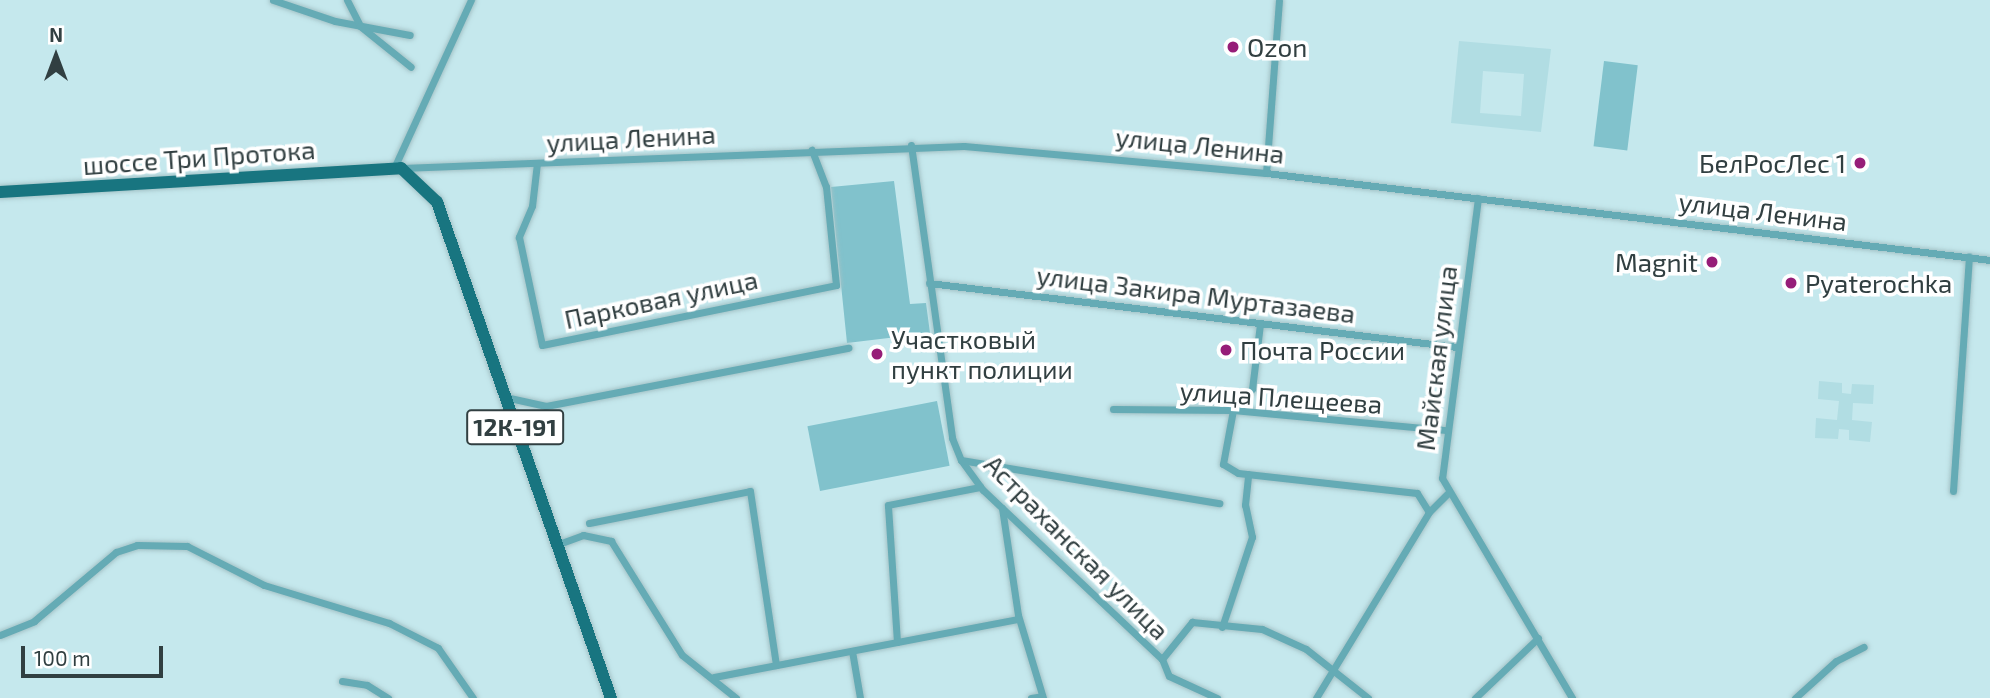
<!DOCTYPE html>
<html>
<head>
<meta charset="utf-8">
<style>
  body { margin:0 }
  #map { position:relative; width:1990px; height:698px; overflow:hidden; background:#c5e8ed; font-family:"Exo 2",sans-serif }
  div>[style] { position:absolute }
  .built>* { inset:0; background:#b1dde3 }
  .green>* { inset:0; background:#81c2cc; transform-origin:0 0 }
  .roads { filter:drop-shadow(0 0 2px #a4c3c7) drop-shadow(0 0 2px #a4c3c7) }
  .minor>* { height:7px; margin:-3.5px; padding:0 3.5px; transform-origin:3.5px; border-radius:3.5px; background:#65abb5 }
  .primary>* { height:12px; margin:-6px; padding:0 6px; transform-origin:6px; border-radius:6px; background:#187580 }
  .dots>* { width:19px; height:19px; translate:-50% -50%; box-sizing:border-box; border:4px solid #fff; border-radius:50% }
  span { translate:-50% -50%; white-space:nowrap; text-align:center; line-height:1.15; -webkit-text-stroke:7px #fff; paint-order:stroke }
  .shield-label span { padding:2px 5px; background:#fff; border:2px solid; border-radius:5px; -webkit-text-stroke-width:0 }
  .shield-label { font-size:24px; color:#313f41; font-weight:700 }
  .poi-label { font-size:26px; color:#313f41 }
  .left { translate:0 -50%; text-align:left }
  .right { translate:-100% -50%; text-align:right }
  .street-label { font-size:26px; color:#313f41 }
  .north { position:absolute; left:21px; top:21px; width:70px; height:70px; -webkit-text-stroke:5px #fff; paint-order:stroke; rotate:0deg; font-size:19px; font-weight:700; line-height:28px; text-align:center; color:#313f41 }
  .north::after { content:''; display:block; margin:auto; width:24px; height:32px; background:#313f41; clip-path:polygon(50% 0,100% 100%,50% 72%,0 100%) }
  .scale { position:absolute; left:21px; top:646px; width:142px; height:32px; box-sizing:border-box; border:4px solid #313f41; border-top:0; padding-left:9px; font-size:21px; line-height:24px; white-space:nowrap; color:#313f41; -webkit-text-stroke:5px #fff; paint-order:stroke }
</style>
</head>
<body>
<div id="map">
  <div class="built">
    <i style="clip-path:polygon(evenodd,1459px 41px,1551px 49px,1541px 132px,1451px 123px,1459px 41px,1483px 71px,1524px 74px,1521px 116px,1480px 113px,1483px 71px)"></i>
    <i style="clip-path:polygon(1819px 381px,1842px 383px,1842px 393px,1851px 394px,1852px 384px,1874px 385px,1873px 404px,1853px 403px,1852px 420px,1872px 422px,1870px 442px,1849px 440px,1849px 430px,1839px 429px,1838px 439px,1815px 438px,1816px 418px,1837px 420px,1839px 401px,1818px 399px)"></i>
  </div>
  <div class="green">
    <i style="left:1604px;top:61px;width:34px;height:86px;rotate:7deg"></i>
    <i style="clip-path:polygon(894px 181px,910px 304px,926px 303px,930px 333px,847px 343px,831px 187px)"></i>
    <i style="left:937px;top:401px;width:66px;height:132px;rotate:79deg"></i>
  </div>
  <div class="roads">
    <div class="minor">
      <i style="left:273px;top:0;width:65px;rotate:18.7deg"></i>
      <i style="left:335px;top:21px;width:76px;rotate:10.6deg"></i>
      <i style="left:347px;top:0;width:29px;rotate:63deg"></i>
      <i style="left:360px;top:26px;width:65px;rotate:38.8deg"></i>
      <i style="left:911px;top:145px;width:296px;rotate:82deg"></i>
      <i style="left:952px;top:438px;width:24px;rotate:68deg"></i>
      <i style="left:961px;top:460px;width:37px;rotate:54deg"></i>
      <i style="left:983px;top:490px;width:246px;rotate:43.4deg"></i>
      <i style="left:1162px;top:659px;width:18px;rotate:68deg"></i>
      <i style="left:1169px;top:676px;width:53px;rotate:24.6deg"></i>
      <i style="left:537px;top:163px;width:43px;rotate:96.6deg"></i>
      <i style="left:532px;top:206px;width:34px;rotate:113deg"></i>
      <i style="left:519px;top:237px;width:110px;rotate:78deg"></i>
      <i style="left:542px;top:345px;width:300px;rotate:-11.5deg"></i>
      <i style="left:836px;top:285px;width:99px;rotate:-95.8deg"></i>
      <i style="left:826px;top:187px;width:40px;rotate:-111deg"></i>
      <i style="left:394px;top:168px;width:185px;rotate:-65.4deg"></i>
      <i style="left:402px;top:168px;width:562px;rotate:-2.24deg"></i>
      <i style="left:964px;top:146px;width:303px;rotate:5.1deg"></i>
      <i style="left:1266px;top:173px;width:729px;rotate:6.85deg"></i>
      <i style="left:1266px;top:173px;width:173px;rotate:-85.7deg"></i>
      <i style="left:1478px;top:198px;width:282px;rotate:97.3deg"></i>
      <i style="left:1442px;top:478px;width:256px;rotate:59.4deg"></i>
      <i style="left:929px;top:283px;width:532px;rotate:6.91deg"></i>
      <i style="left:1260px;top:324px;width:65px;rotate:97deg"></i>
      <i style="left:1252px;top:389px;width:28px;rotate:132deg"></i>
      <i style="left:1233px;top:410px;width:55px;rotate:100.5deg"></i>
      <i style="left:1223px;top:464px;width:17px;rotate:31deg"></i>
      <i style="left:1238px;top:473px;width:180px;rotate:6.4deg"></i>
      <i style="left:1417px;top:493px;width:22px;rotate:58deg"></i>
      <i style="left:505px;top:397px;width:42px;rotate:12.4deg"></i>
      <i style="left:546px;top:406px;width:308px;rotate:-10.9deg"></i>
      <i style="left:1113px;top:409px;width:120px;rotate:0.5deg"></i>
      <i style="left:1233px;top:410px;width:214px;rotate:5.4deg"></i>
      <i style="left:961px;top:460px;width:262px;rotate:9.5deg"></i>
      <i style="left:1953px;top:491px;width:235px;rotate:-86.1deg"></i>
      <i style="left:1002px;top:508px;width:108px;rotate:81.5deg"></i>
      <i style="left:1018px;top:615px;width:87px;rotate:73.2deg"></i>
      <i style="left:589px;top:523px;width:164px;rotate:-11.2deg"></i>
      <i style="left:750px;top:491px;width:176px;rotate:81.5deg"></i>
      <i style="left:556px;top:545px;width:29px;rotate:-20deg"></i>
      <i style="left:583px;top:535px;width:29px;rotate:12deg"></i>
      <i style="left:611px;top:541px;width:134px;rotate:58.1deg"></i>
      <i style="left:682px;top:655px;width:69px;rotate:38.5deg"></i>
      <i style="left:1222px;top:627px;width:95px;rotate:-71.6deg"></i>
      <i style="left:1252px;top:537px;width:33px;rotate:-102deg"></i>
      <i style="left:1245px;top:505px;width:31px;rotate:-84deg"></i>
      <i style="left:0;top:635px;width:37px;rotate:-22deg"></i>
      <i style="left:34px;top:621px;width:107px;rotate:-40.1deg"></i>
      <i style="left:116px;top:552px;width:22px;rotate:-18deg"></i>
      <i style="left:137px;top:545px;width:50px;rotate:1.1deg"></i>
      <i style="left:187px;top:546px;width:86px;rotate:26.9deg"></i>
      <i style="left:264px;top:585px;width:131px;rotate:16.9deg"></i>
      <i style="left:389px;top:623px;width:55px;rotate:27deg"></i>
      <i style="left:438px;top:648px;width:61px;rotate:55deg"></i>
      <i style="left:897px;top:642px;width:137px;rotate:-93.8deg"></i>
      <i style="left:888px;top:505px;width:94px;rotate:-11.1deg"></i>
      <i style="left:852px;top:651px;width:48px;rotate:80.3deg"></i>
      <i style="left:1162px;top:659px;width:48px;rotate:-51deg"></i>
      <i style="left:1192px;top:622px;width:70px;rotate:5.7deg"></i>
      <i style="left:1262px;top:629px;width:48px;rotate:24.4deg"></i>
      <i style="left:1306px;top:649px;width:79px;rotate:38.3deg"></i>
      <i style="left:714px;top:677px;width:310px;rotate:-10.8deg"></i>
      <i style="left:342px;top:681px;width:25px;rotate:9deg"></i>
      <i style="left:367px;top:685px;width:25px;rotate:32deg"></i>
      <i style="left:1031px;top:698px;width:11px;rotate:-10deg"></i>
      <i style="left:1316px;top:698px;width:218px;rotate:-58.7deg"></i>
      <i style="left:1429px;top:512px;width:28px;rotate:-45deg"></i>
      <i style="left:1475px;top:698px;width:87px;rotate:-43.6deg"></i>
      <i style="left:1795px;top:698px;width:55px;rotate:-42.1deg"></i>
      <i style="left:1836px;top:661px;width:31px;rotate:-27deg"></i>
    </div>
    <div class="primary">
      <i style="left:0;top:192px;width:402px;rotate:-3.4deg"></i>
      <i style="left:401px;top:168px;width:50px;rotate:43.4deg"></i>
      <i style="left:437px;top:202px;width:526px;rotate:70.67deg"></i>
    </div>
  </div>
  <div class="dots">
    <i style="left:1233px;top:47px;background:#961d78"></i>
    <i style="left:1860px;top:163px;background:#961d78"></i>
    <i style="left:1712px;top:262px;background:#961d78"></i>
    <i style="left:1791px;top:283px;background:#961d78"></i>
    <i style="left:1226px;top:350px;background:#961d78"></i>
    <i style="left:877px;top:354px;background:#961d78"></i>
  </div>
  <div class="shield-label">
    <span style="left:515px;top:427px">12К-191</span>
  </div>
  <div class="poi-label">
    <span class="left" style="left:1247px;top:47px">Ozon</span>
    <span class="right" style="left:1846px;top:163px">БелРосЛес 1</span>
    <span class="right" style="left:1698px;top:262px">Magnit</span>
    <span class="left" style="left:1805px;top:283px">Pyaterochka</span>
    <span class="left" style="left:891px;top:354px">Участковый<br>пункт полиции</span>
    <span class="left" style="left:1240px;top:350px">Почта России</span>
  </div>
  <div class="street-label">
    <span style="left:631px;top:138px;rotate:-3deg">улица Ленина</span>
    <span style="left:1200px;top:145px;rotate:6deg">улица Ленина</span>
    <span style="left:199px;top:157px;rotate:-4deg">шоссе Три Протока</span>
    <span style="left:1763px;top:211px;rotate:7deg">улица Ленина</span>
    <span style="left:1196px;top:294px;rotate:7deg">улица Закира Муртазаева</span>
    <span style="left:661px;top:299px;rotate:-12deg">Парковая улица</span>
    <span style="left:1436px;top:358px;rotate:-83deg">Майская улица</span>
    <span style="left:1281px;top:397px;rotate:4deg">улица Плещеева</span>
    <span style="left:1077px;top:547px;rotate:45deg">Астраханская улица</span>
  </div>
  <div class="north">N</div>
  <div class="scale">100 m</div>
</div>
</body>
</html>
